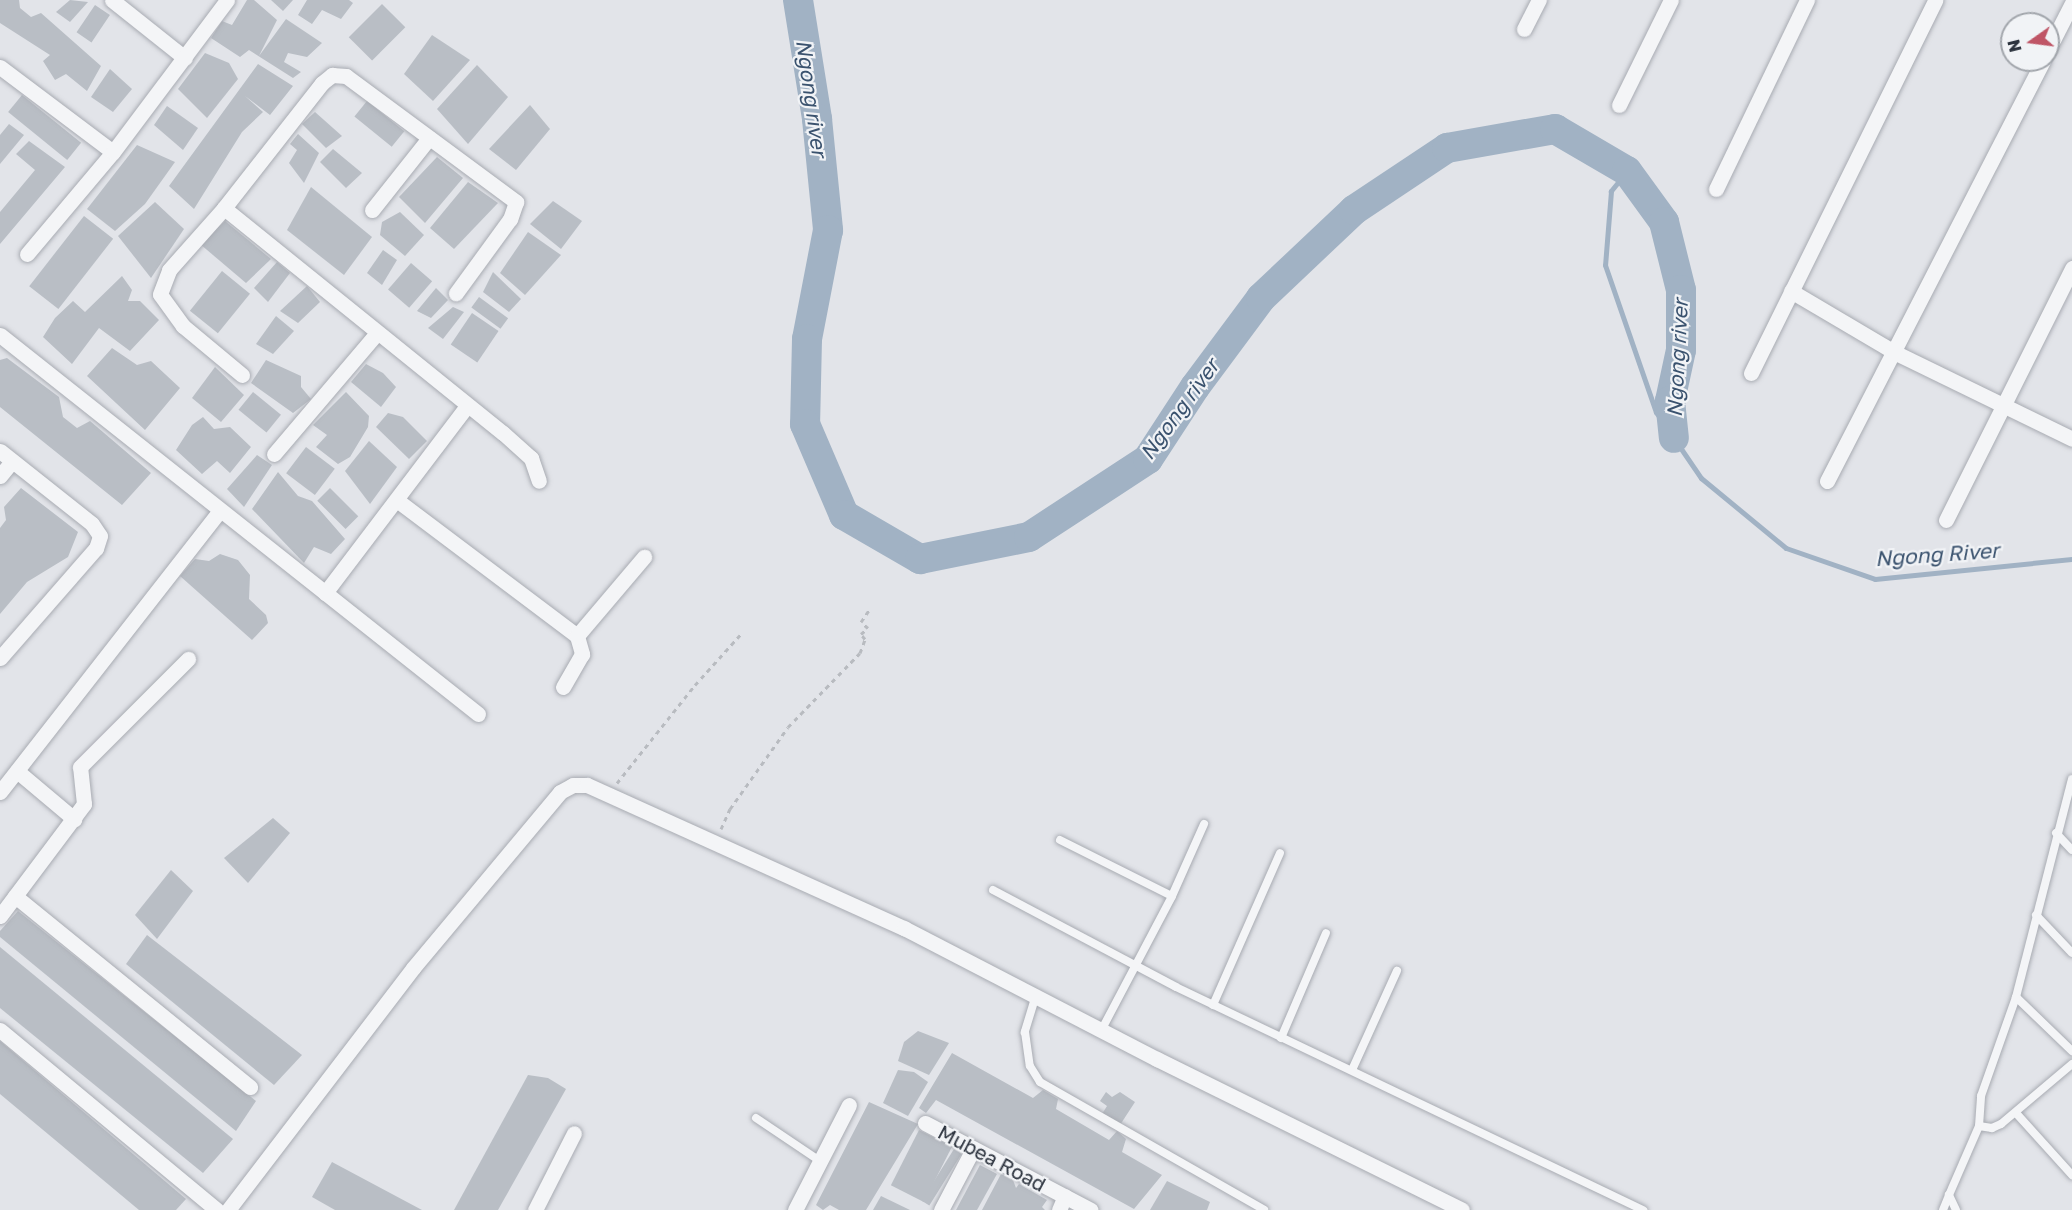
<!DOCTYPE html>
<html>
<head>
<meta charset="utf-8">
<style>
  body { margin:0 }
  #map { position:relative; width:2072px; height:1210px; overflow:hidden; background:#e2e4e9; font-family:"Golos Text",sans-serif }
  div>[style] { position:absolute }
  .stream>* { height:5px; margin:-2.5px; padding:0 2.5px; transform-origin:2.5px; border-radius:2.5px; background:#a1b2c4 }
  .river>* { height:30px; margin:-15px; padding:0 15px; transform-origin:15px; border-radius:15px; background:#a1b2c4 }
  .building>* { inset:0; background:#b9bec5; transform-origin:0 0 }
  .path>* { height:3px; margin-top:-1.5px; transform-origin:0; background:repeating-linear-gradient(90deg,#b8bbc0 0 4.5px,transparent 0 9px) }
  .roads { filter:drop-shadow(0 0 2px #a8abb2) drop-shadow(0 0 2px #a8abb2) }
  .service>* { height:8px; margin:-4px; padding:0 4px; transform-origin:4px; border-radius:4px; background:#f4f5f7 }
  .minor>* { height:15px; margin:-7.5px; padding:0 7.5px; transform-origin:7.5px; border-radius:7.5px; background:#f4f5f7 }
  span { translate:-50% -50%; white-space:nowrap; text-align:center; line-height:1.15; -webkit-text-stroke:4.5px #f1f3f6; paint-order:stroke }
  .street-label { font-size:20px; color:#2c333e }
  .water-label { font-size:21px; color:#3a526e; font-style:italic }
  .north { position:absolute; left:2000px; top:12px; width:60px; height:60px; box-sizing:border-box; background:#f1f3f6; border:2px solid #a2a6ac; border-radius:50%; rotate:256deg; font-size:16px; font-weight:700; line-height:24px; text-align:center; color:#2c333e }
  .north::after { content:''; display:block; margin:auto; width:21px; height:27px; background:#bf5566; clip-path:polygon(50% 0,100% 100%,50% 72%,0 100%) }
</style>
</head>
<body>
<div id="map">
  <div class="stream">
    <i style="left:1627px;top:171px;width:26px;rotate:129deg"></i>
    <i style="left:1611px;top:191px;width:74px;rotate:94.6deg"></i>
    <i style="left:1605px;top:265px;width:156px;rotate:70.9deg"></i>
    <i style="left:1656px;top:412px;width:80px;rotate:55.7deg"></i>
    <i style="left:1701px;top:478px;width:110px;rotate:39.5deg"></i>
    <i style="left:1786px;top:548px;width:94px;rotate:19.2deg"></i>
    <i style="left:1875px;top:579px;width:198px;rotate:-5.8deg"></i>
  </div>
  <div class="river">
    <i style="left:798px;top:0;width:121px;rotate:80.9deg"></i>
    <i style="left:817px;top:119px;width:112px;rotate:84.3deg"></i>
    <i style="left:828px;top:230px;width:111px;rotate:100.9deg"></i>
    <i style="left:807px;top:339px;width:85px;rotate:91.3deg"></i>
    <i style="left:805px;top:424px;width:99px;rotate:66.8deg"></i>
    <i style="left:844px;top:515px;width:88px;rotate:30.1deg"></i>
    <i style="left:920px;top:559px;width:111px;rotate:-11.4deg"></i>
    <i style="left:1029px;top:537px;width:142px;rotate:-33.2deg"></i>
    <i style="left:1148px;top:459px;width:86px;rotate:-56.9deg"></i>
    <i style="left:1195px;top:387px;width:111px;rotate:-53.4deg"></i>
    <i style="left:1261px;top:298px;width:128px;rotate:-43.4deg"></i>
    <i style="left:1354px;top:210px;width:112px;rotate:-33.7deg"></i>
    <i style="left:1447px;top:148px;width:110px;rotate:-10deg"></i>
    <i style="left:1555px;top:129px;width:83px;rotate:30.3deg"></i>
    <i style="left:1627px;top:171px;width:63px;rotate:54deg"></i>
    <i style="left:1664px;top:222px;width:70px;rotate:76deg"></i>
    <i style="left:1681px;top:290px;width:60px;rotate:90deg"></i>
    <i style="left:1681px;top:350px;width:52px;rotate:102.2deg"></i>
    <i style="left:1670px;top:401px;width:37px;rotate:84deg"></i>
  </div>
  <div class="building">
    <i style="clip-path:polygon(0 0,19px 0,20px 8px,31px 17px,41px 13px,101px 66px,87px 91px,66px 74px,55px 80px,43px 61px,50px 55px,0 23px)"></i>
    <i style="clip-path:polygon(70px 0,88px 2px,70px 22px,56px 12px)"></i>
    <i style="clip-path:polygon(247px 0,254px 0,277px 20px,259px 56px,286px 19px,322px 43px,307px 57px,288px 53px,284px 62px,301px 72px,293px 78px,249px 50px,240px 57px,211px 38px,222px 21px,232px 25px)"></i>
    <i style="clip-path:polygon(271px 0,293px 0,283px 11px)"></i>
    <i style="clip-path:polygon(307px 0,349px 0,353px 3px,341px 19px,322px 10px,312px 24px,298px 15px)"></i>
    <i style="left:382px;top:4px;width:33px;height:47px;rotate:45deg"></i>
    <i style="left:95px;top:5px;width:18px;height:33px;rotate:34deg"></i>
    <i style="clip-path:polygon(432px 35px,470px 60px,433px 101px,404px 74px)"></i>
    <i style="clip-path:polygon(205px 53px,229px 63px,238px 79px,207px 118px,178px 89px)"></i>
    <i style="clip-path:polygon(258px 64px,293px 86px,270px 115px,245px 96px,263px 112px,242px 132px,194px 209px,169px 186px)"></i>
    <i style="clip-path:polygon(477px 65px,508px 97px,468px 144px,437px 109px)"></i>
    <i style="clip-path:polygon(110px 69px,132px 89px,113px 112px,91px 97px)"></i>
    <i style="left:22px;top:95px;width:76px;height:22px;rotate:39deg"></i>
    <i style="left:367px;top:101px;width:48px;height:20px;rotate:39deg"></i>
    <i style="clip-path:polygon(530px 105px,550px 129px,516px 170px,489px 149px)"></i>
    <i style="clip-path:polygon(167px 106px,198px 128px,183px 150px,154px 125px)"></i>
    <i style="clip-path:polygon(315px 112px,342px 136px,326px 148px,302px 124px)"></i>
    <i style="clip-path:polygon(9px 124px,24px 135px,0 164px,0 135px)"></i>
    <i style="clip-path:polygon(298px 134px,319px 153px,304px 183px,289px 163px,297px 150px,290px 144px)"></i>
    <i style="clip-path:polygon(29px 141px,65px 167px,0 244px,0 212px,35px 170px,16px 154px)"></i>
    <i style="clip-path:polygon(137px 145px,175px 162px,145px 204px,115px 231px,87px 209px)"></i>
    <i style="clip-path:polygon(333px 149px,362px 173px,346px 188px,320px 162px)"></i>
    <i style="clip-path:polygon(437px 157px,463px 178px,425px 223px,399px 197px)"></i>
    <i style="clip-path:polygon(468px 182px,498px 203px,454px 249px,430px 228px)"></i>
    <i style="clip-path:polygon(311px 187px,372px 237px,344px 275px,287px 230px)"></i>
    <i style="clip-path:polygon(553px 201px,582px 221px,561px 249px,530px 224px)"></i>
    <i style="clip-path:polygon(155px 202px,184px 229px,151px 278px,118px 236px)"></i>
    <i style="clip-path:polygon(400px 212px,424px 235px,405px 256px,380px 235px,382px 222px)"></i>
    <i style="left:84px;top:216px;width:37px;height:89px;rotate:38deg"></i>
    <i style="clip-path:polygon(225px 221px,271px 259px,246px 283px,200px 244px)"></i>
    <i style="clip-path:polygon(528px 232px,561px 255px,525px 295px,500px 273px)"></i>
    <i style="clip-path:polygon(383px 250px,397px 260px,382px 285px,367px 273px)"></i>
    <i style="clip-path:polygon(277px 262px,290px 273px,268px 302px,254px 288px)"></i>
    <i style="left:411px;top:263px;width:28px;height:35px;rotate:41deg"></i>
    <i style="left:222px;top:271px;width:36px;height:51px;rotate:39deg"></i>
    <i style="clip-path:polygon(493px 272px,521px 299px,509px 312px,483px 292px)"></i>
    <i style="clip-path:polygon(122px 276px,132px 290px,128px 301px,140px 301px,159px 320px,130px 351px,99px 328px,72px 364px,43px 337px,55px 318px,73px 301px,85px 312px)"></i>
    <i style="clip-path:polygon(307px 286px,320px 302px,298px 323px,280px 311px)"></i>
    <i style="clip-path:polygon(436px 288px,448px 300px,431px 318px,417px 311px)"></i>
    <i style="left:479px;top:297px;width:36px;height:13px;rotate:36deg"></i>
    <i style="clip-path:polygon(453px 307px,464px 312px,443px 339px,428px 328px)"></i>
    <i style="left:472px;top:313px;width:32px;height:38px;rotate:34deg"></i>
    <i style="clip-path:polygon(276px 316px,294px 331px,273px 354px,256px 344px)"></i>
    <i style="clip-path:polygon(112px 348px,137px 365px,151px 361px,180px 388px,145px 430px,87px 376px)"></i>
    <i style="clip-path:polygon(7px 358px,59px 397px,63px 417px,77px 428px,90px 421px,151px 473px,122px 505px,0 407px,0 360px)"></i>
    <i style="clip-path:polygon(266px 360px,301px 376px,301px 387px,311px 399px,293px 413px,251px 383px)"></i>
    <i style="clip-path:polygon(366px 364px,383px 373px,396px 387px,381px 407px,351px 382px)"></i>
    <i style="clip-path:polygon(215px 367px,244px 395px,221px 422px,192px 398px)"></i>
    <i style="left:253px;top:392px;width:36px;height:23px;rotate:39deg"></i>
    <i style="clip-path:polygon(346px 392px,369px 416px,368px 427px,350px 457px,338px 464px,316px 447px,327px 435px,313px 425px)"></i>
    <i style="clip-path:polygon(388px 413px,403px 417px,427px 441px,409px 459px,376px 427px)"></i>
    <i style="clip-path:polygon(203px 417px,214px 429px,230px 427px,251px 447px,230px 473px,217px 461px,202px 474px,176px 450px,192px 425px)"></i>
    <i style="clip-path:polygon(369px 441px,397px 467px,370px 504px,345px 471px)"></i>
    <i style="left:306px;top:447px;width:36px;height:33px;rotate:37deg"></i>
    <i style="clip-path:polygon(257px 455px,272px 465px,244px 507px,227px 489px)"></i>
    <i style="clip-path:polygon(278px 472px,298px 496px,312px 501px,345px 539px,331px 554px,314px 547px,304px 563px,252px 509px)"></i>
    <i style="clip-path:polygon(21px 488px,78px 532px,68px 557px,27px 582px,0 614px,0 528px,6px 520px,4px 507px)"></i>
    <i style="left:330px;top:488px;width:40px;height:18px;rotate:45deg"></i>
    <i style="clip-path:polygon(220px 554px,238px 560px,250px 575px,249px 599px,266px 615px,268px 623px,252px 640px,180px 576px,195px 559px,209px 561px)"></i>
    <i style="clip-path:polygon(273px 818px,290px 833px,248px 883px,224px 858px)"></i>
    <i style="clip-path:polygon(171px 870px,193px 891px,157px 939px,135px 915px)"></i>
    <i style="clip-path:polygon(18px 911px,256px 1101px,236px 1131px,0 937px,0 931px)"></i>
    <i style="clip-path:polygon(147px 935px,302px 1055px,274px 1085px,126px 964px)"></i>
    <i style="clip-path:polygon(0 947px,233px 1139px,203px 1173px,0 1008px)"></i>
    <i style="clip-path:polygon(918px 1031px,949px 1043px,929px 1075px,898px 1061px,904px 1042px)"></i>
    <i style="clip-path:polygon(0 1041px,186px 1199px,176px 1210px,139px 1210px,0 1094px)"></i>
    <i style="clip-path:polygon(952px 1053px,1033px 1098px,1043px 1090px,1058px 1099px,1056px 1109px,1109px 1140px,1117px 1131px,1126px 1139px,1122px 1152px,1162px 1175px,1134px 1209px,936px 1100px,926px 1113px,919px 1108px)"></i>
    <i style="clip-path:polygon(898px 1070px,914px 1072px,928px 1082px,908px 1116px,883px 1103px)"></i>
    <i style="clip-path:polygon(528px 1075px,548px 1078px,566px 1089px,498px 1210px,454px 1210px)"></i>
    <i style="clip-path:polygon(1106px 1092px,1112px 1097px,1120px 1092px,1135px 1102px,1120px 1125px,1102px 1114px,1107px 1106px,1100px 1101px)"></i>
    <i style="clip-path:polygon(869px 1102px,918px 1124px,866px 1210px,839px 1210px,830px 1205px,823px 1210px,816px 1205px)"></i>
    <i style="left:919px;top:1130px;width:37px;height:62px;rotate:27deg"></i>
    <i style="left:954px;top:1149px;width:9px;height:61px;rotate:32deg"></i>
    <i style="clip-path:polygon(332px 1162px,422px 1210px,335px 1210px,312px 1197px)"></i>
    <i style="clip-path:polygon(980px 1165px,997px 1174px,977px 1210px,956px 1210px)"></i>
    <i style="clip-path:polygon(1001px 1174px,1013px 1180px,1016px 1188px,1019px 1184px,1047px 1200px,1042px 1207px,1045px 1210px,982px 1210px)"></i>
    <i style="clip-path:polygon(1167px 1181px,1210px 1202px,1207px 1210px,1150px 1210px)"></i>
    <i style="clip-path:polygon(881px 1196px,910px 1210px,873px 1210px)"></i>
  </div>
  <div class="path">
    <i style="left:617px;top:783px;width:125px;rotate:-51.5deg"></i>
    <i style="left:695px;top:685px;width:69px;rotate:-48deg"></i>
    <i style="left:721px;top:829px;width:22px;rotate:-66deg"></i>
    <i style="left:730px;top:809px;width:100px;rotate:-54.7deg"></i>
    <i style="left:788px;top:727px;width:103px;rotate:-45.8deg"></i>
    <i style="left:860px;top:653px;width:15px;rotate:-70deg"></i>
    <i style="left:865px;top:639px;width:6px;rotate:-129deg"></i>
    <i style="left:861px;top:634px;width:9px;rotate:-41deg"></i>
    <i style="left:868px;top:628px;width:9px;rotate:-139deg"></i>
    <i style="left:861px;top:622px;width:14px;rotate:-56deg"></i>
  </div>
  <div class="roads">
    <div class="service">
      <i style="left:2056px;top:833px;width:23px;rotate:47deg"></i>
      <i style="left:1060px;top:840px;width:125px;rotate:26.6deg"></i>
      <i style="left:993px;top:890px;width:207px;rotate:27.9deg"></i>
      <i style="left:1176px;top:987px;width:518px;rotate:25.53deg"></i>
      <i style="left:2036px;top:915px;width:52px;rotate:46.5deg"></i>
      <i style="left:1036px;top:995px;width:39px;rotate:107deg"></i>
      <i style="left:1025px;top:1032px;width:34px;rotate:82deg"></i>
      <i style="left:1030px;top:1066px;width:19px;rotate:58deg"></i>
      <i style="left:1040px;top:1082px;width:258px;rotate:29.7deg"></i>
      <i style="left:2016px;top:997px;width:78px;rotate:44deg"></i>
      <i style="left:1213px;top:1005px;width:166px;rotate:-66.2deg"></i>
      <i style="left:1102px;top:1029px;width:150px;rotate:-62.2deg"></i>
      <i style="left:1172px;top:896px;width:79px;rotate:-66deg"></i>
      <i style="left:1281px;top:1038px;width:114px;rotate:-66.8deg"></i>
      <i style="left:1352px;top:1070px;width:109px;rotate:-65.6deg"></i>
      <i style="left:2016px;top:1113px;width:84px;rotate:47.9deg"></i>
      <i style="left:756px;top:1118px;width:73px;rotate:33.9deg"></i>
      <i style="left:1979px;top:1126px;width:13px;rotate:9deg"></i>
      <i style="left:1992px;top:1128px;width:10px;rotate:-24deg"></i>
      <i style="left:2001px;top:1124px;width:93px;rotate:-40.2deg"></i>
      <i style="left:1943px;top:1210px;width:16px;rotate:-68deg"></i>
      <i style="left:1956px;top:1210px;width:17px;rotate:-115deg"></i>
      <i style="left:1949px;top:1195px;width:75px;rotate:-66.5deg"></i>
      <i style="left:1979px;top:1126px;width:30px;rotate:-86deg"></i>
      <i style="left:1981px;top:1096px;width:105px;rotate:-70.5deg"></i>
      <i style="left:2016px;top:997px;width:225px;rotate:-75.6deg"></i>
    </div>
    <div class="minor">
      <i style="left:112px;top:0;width:93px;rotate:38.5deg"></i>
      <i style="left:1524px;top:29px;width:33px;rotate:-63deg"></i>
      <i style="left:2048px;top:50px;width:53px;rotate:-62.9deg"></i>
      <i style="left:0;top:67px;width:141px;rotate:37deg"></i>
      <i style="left:1619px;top:105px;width:117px;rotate:-63.7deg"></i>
      <i style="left:1716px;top:189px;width:210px;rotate:-64.3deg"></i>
      <i style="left:224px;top:208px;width:159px;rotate:-51.9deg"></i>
      <i style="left:322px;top:83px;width:13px;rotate:-39deg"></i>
      <i style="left:332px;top:75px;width:14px;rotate:4deg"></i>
      <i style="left:346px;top:76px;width:212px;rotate:36.5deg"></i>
      <i style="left:516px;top:202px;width:18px;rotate:109deg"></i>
      <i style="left:510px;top:219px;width:92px;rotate:126.1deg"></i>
      <i style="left:372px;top:210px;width:92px;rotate:-51.6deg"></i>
      <i style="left:27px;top:254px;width:133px;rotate:-49.9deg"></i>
      <i style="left:113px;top:152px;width:190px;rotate:-53.1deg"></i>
      <i style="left:1791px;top:291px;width:120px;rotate:30.6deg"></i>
      <i style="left:1894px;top:352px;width:198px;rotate:26deg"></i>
      <i style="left:0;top:335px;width:610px;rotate:38.41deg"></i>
      <i style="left:1751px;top:373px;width:416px;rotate:-63.7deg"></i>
      <i style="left:242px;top:375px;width:77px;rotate:-140.3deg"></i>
      <i style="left:183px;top:326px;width:39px;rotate:-126deg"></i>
      <i style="left:160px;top:294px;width:26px;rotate:-69deg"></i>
      <i style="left:169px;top:270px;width:83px;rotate:-48.4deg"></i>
      <i style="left:224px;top:208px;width:358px;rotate:38.9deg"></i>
      <i style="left:503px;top:433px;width:38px;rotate:42deg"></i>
      <i style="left:531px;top:458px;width:24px;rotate:71deg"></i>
      <i style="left:0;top:451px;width:117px;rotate:38.4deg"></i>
      <i style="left:92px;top:524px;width:14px;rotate:56deg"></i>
      <i style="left:100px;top:536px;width:13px;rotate:108deg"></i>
      <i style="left:96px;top:548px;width:146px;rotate:131.1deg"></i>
      <i style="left:274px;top:454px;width:159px;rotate:-49.6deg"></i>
      <i style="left:0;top:476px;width:19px;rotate:-51deg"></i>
      <i style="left:1827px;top:481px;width:473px;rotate:-62.8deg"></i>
      <i style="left:398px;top:501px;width:224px;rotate:37deg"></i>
      <i style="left:577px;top:636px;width:19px;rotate:74deg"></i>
      <i style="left:582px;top:654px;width:38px;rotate:120deg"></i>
      <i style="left:1946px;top:520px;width:282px;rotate:-63.4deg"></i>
      <i style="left:325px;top:593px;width:235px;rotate:-52.8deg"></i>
      <i style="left:577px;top:636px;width:104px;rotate:-49.7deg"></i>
      <i style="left:17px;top:771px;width:75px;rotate:40.1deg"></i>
      <i style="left:0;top:792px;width:355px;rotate:-52deg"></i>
      <i style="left:15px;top:896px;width:303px;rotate:39.1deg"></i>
      <i style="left:0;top:916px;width:140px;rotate:-53.1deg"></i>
      <i style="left:84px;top:804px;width:37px;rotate:-96deg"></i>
      <i style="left:80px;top:767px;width:153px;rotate:-45deg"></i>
      <i style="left:0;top:1030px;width:282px;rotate:39.7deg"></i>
      <i style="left:925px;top:1123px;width:187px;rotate:27.7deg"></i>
      <i style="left:228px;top:1210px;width:305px;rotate:-52.6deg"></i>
      <i style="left:413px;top:968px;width:229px;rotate:-50.1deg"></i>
      <i style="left:560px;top:792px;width:15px;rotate:-28deg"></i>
      <i style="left:573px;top:785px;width:14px"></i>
      <i style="left:587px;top:785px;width:348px;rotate:24.3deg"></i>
      <i style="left:904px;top:928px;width:285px;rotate:27.4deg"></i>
      <i style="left:1157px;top:1059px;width:340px;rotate:26.3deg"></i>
      <i style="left:535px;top:1210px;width:86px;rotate:-63.1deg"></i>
      <i style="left:795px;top:1210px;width:118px;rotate:-62.8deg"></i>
      <i style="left:941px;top:1210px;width:69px;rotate:-62.3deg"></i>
      <i style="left:1059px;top:1210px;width:15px;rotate:-67deg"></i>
    </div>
  </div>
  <div class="street-label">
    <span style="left:992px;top:1158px;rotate:28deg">Mubea Road</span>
  </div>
  <div class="water-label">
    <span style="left:812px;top:98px;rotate:82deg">Ngong river</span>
    <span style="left:1677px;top:358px;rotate:-87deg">Ngong river</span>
    <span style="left:1179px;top:409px;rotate:-54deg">Ngong river</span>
    <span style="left:1937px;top:554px;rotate:-4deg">Ngong River</span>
  </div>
  <div class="north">N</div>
</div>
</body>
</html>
